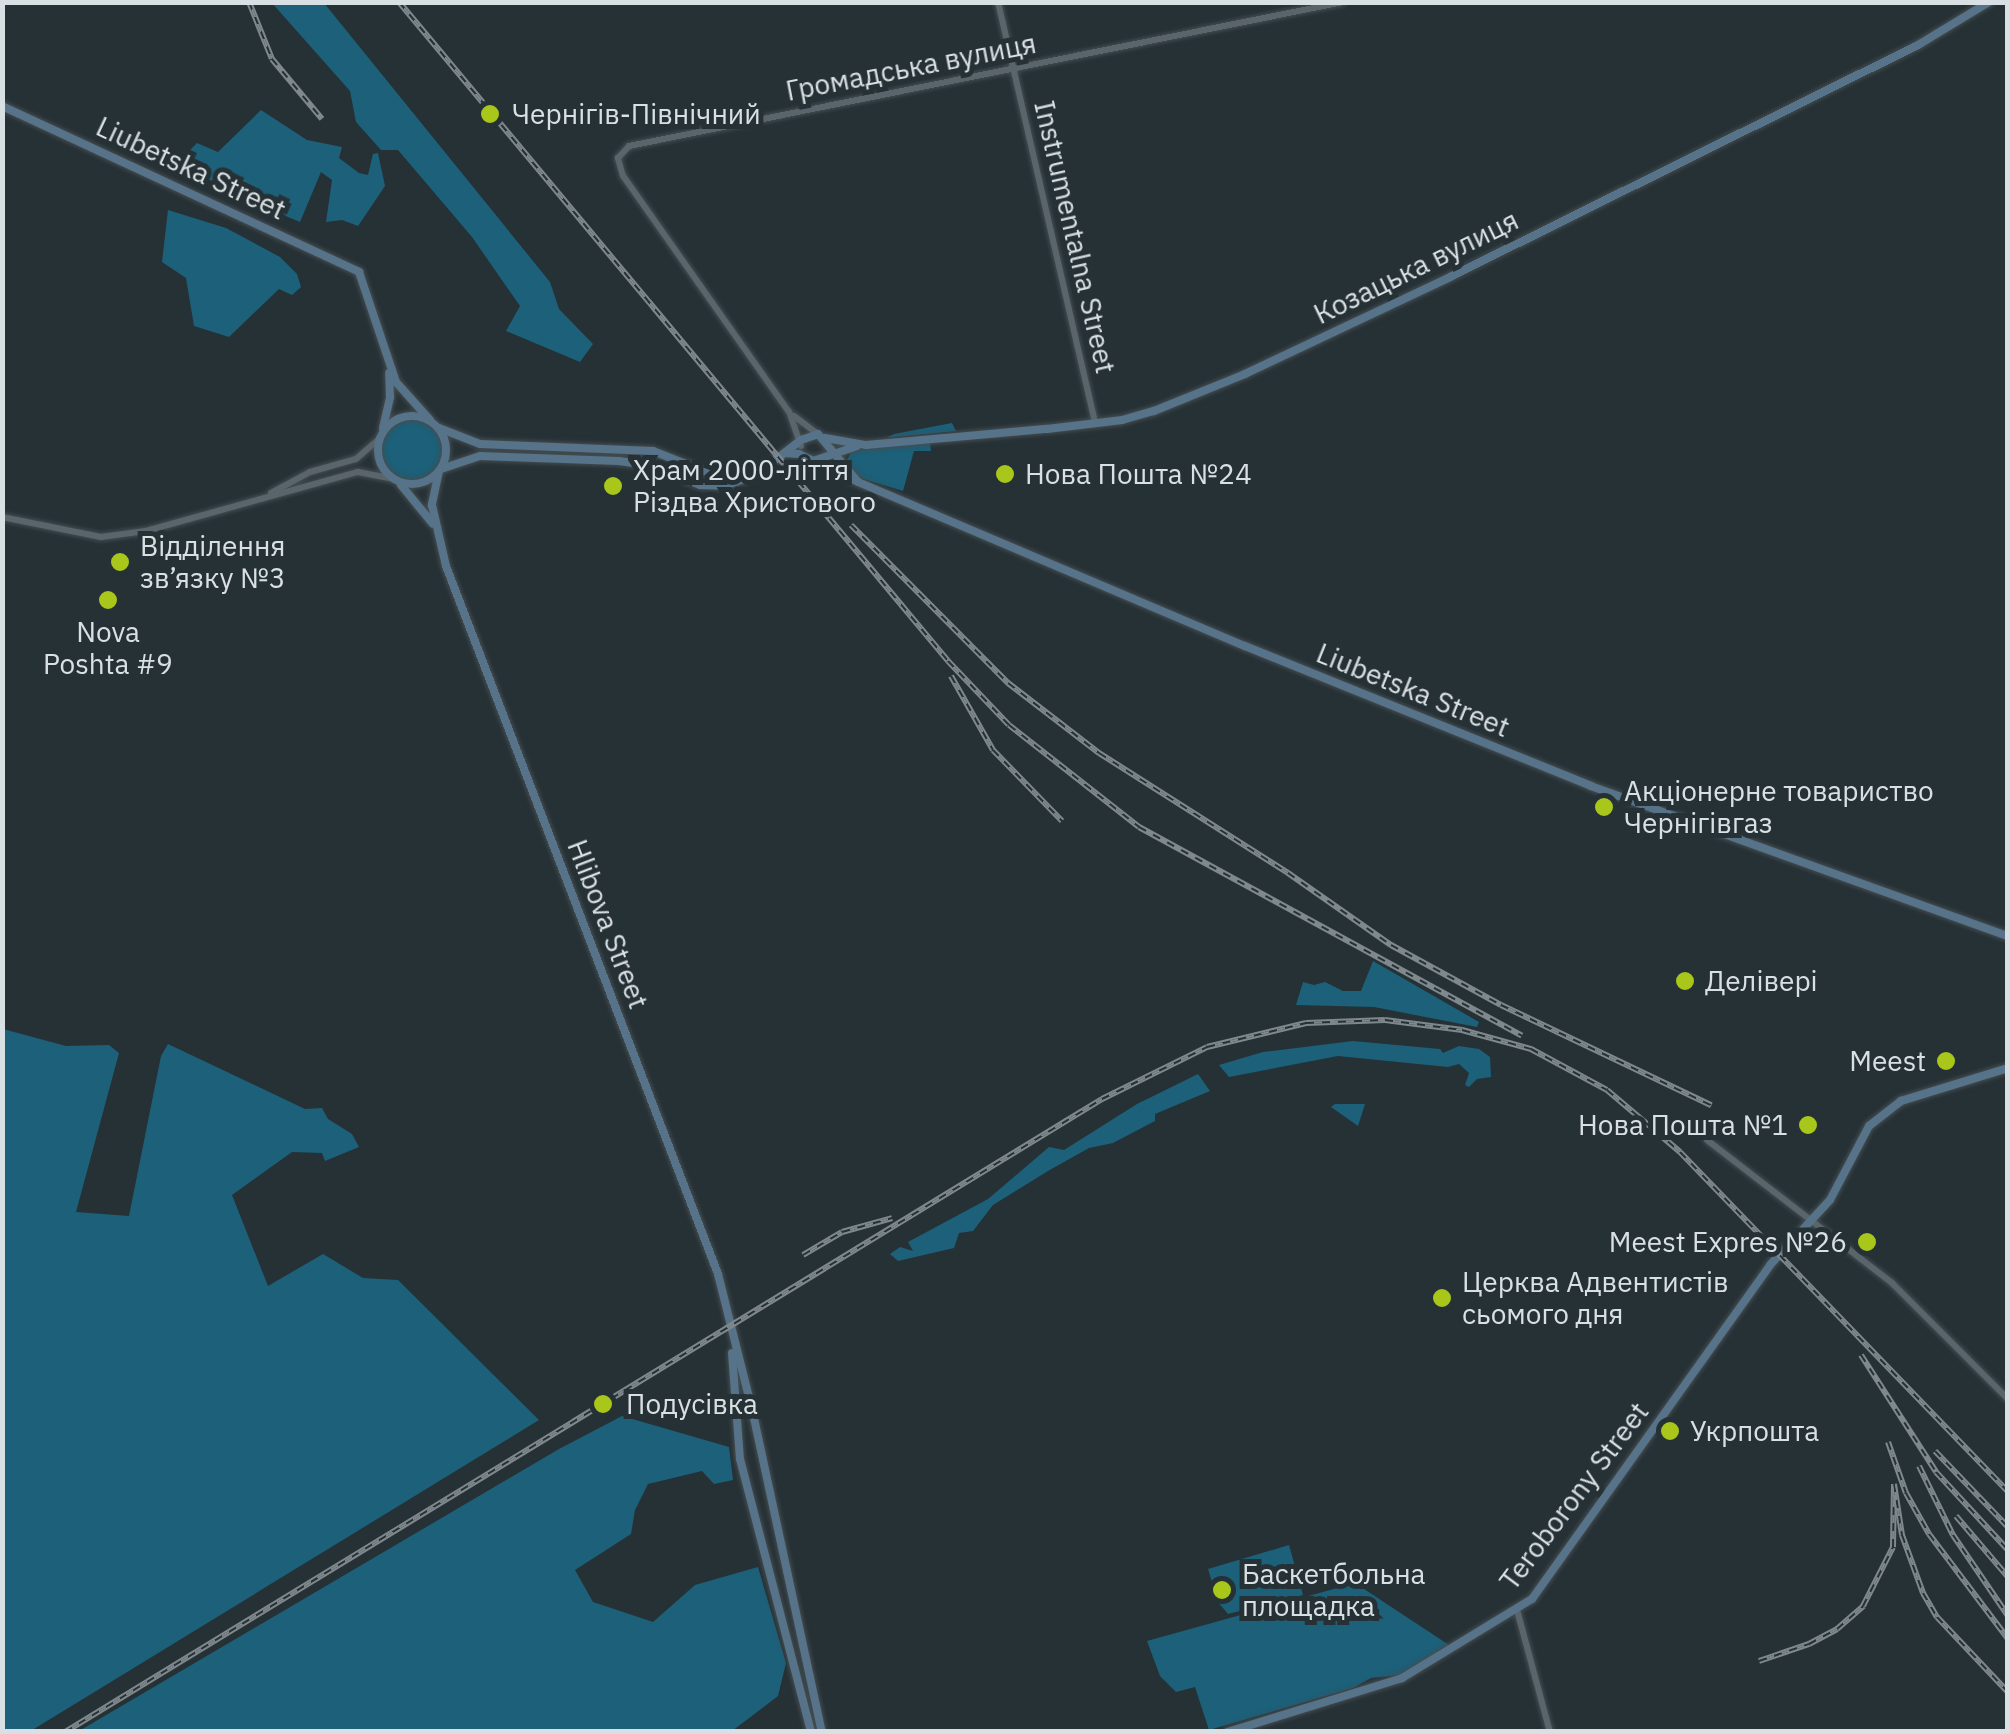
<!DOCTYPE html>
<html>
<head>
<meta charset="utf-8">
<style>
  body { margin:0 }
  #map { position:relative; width:2010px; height:1734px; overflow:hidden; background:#263136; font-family:"IBM Plex Sans",sans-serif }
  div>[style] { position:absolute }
  .green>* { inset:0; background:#1c6079 }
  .round { border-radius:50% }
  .roads { filter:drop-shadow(0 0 2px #444d50) drop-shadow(0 0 2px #444d50) }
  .tertiary>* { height:6px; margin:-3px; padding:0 3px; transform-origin:3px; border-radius:3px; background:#59656a }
  .secondary>* { height:8px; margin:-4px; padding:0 4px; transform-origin:4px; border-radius:4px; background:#56738a }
  .secondary>.ring { margin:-4px; padding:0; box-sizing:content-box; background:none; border:8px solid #56738a; border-radius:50% }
  .rail>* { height:6px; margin-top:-3px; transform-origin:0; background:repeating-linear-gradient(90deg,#263136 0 8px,#7f888c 0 16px); box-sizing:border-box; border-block:2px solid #7f888c }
  .dots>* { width:28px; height:28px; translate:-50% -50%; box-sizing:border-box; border:5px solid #263136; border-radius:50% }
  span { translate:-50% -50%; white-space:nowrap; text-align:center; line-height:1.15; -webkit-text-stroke:10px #263136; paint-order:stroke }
  .street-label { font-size:28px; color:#d9e0e3 }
  .poi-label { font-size:28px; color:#d9e0e3 }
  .left { translate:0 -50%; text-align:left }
  .right { translate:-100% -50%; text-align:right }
  .frame { position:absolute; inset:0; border:5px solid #d9e0e3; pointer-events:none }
</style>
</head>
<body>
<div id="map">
  <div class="green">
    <i style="clip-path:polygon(272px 3px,324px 3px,550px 282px,559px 309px,593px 344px,580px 362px,506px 331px,520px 306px,472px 237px,398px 150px,381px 150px,356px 122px,350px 91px)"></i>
    <i style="clip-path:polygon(261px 110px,307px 140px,342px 147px,339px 158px,359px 173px,368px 175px,373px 154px,378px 153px,385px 186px,358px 226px,342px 220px,326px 222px,332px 180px,321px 172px,300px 222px,192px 177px,184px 156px,197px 143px,218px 152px)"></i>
    <i style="clip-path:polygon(168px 210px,226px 228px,280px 257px,297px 274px,301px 287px,292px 295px,279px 289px,229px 337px,194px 326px,186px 278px,162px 262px)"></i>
    <i class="round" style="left:382px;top:420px;width:60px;height:60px"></i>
    <i style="clip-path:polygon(952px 423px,956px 431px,886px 438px,894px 434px)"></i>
    <i style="clip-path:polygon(930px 443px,931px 451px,914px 451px,903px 491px,857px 477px,845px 464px,852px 450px)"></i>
    <i style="clip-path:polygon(1373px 961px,1479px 1022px,1477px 1027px,1374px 1007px,1296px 1005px,1303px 982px,1314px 985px,1325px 982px,1343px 991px,1361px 991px)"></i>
    <i style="clip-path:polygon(3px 1029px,66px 1046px,109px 1045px,119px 1053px,76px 1212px,129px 1216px,161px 1056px,168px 1044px,305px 1109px,322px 1108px,328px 1119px,352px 1134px,359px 1147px,325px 1161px,322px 1153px,292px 1152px,232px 1195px,268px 1286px,323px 1254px,363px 1278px,398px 1280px,539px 1420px,29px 1732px,2px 1731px)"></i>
    <i style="clip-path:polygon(1353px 1041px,1440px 1049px,1443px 1053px,1459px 1046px,1479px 1049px,1490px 1057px,1491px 1077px,1477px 1079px,1469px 1087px,1465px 1085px,1469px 1073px,1459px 1064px,1448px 1067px,1338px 1056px,1229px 1077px,1219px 1065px,1263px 1052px)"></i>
    <i style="clip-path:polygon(1198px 1074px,1210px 1091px,1155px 1114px,1155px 1121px,1113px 1143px,1089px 1148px,1048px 1171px,993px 1205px,973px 1231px,959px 1233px,954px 1248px,898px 1261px,890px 1254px,900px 1247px,913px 1251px,908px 1242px,988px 1199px,1049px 1147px,1064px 1150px,1137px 1104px)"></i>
    <i style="clip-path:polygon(1335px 1104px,1365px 1104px,1358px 1126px,1331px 1107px)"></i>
    <i style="clip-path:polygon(622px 1416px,729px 1447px,733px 1480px,714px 1484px,702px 1471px,648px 1484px,635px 1510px,631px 1534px,575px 1570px,593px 1602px,653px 1622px,695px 1585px,758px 1567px,786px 1663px,778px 1696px,732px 1731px,79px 1731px,559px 1449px)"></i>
    <i style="clip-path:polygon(1289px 1545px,1303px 1595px,1228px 1614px,1218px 1602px,1208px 1569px)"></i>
    <i style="clip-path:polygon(1355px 1583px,1449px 1645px,1400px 1675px,1371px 1678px,1353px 1688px,1209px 1730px,1195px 1687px,1176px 1692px,1160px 1676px,1147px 1641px)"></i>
  </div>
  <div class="roads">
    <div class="tertiary">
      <i style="left:998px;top:2px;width:432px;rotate:77deg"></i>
      <i style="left:794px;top:416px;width:30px;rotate:37deg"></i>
      <i style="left:801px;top:446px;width:36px;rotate:-109deg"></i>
      <i style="left:789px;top:412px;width:289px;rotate:-125.1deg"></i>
      <i style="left:623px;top:176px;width:19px;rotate:-106deg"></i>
      <i style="left:618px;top:158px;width:16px;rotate:-47deg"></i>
      <i style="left:629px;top:146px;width:728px;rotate:-11.4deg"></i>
      <i style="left:271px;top:493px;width:44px;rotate:-28.3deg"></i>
      <i style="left:310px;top:472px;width:48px;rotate:-15.8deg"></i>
      <i style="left:356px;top:459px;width:32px;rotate:-41deg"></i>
      <i style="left:2px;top:517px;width:101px;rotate:11.4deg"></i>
      <i style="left:101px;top:537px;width:45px;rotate:-7.6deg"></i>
      <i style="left:146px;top:531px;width:220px;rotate:-15.6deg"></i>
      <i style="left:358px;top:472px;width:37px;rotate:11deg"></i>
      <i style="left:1707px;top:1140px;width:234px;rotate:37.7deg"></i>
      <i style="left:1892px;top:1283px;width:164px;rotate:45deg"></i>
      <i style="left:1517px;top:1610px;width:126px;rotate:74.9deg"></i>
    </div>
    <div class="secondary">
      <i style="left:2px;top:106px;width:394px;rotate:24.9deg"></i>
      <i style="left:359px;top:272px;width:116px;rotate:71.4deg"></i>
      <i style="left:396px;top:382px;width:51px;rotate:48.2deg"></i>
      <i class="ring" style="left:378px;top:416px;width:60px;height:60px"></i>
      <i style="left:383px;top:428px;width:32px;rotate:-77deg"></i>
      <i style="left:390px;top:397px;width:24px;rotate:-92deg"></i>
      <i style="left:439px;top:428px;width:44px;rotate:21.3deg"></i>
      <i style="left:480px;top:444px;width:173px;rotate:2.3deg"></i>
      <i style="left:653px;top:451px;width:62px;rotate:21.6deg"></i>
      <i style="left:711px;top:474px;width:50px;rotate:-6.8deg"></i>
      <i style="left:825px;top:438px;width:42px;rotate:9.7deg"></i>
      <i style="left:866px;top:445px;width:182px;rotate:-5.1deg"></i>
      <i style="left:1047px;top:429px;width:76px;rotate:-6.8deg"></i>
      <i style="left:1122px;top:420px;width:33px;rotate:-16deg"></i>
      <i style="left:1154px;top:411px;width:98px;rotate:-22.1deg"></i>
      <i style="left:1245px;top:374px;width:227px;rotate:-25.3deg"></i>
      <i style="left:1450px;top:277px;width:522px;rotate:-26.37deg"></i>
      <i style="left:1918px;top:45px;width:83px;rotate:-31.2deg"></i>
      <i style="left:785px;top:453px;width:14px;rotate:4deg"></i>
      <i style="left:799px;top:454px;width:61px;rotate:25.3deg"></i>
      <i style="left:813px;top:461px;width:46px;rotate:-18.8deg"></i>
      <i style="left:441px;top:469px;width:41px;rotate:-18.4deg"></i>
      <i style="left:480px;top:456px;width:139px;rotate:2.1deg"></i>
      <i style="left:619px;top:461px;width:34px;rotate:8deg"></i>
      <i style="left:653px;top:466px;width:51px;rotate:22deg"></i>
      <i style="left:700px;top:485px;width:24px;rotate:2deg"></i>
      <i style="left:724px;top:486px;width:34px;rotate:-19deg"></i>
      <i style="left:756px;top:475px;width:57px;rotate:-37.9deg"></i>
      <i style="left:801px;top:440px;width:18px;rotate:-19deg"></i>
      <i style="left:818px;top:434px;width:62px;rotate:50.2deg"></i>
      <i style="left:858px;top:482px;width:420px;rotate:23deg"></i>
      <i style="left:1245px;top:646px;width:373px;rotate:22deg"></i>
      <i style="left:1591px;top:786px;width:443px;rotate:19.8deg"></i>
      <i style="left:439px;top:471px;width:35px;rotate:102deg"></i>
      <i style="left:432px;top:505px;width:63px;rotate:77.1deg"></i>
      <i style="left:446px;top:566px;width:758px;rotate:68.98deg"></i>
      <i style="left:718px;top:1274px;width:139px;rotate:75.9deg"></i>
      <i style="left:752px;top:1409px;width:330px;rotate:77.8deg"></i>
      <i style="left:401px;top:485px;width:50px;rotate:50.6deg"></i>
      <i style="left:732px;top:1353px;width:106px;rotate:85.7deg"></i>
      <i style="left:740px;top:1459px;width:282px;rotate:75.4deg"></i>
      <i style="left:1228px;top:1732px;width:182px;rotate:-17.2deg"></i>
      <i style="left:1402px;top:1678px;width:152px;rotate:-31.3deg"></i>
      <i style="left:1532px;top:1599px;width:410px;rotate:-54.5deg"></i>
      <i style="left:1770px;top:1265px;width:88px;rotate:-47.3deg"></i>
      <i style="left:1830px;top:1200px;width:84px;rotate:-62.2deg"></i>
      <i style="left:1869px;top:1126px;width:41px;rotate:-38deg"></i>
      <i style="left:1901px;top:1101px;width:112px;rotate:-17.1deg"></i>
    </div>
  </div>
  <div class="rail">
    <i style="left:249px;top:2px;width:61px;rotate:68deg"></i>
    <i style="left:272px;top:59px;width:78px;rotate:50.2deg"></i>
    <i style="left:399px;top:2px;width:858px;rotate:50.2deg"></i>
    <i style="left:948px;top:661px;width:88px;rotate:46.4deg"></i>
    <i style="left:1009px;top:725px;width:165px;rotate:38.1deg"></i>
    <i style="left:1139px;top:827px;width:436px;rotate:28.6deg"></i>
    <i style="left:851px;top:525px;width:223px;rotate:45.2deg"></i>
    <i style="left:1008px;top:683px;width:115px;rotate:37.6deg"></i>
    <i style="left:1099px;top:753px;width:224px;rotate:32.4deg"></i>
    <i style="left:1288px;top:873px;width:126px;rotate:35deg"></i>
    <i style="left:1391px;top:945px;width:125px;rotate:28.6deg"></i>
    <i style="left:1501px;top:1005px;width:233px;rotate:25.5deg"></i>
    <i style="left:951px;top:676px;width:85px;rotate:60.4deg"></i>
    <i style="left:993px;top:750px;width:99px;rotate:45.8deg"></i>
    <i style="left:803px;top:1255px;width:45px;rotate:-30.5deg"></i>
    <i style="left:842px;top:1232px;width:52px;rotate:-15.6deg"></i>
    <i style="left:1861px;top:1355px;width:139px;rotate:57.3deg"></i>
    <i style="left:1936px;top:1472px;width:106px;rotate:47.3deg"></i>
    <i style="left:1888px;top:1442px;width:54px;rotate:70.6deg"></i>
    <i style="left:1906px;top:1493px;width:47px;rotate:60.7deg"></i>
    <i style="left:1929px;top:1534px;width:131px;rotate:53deg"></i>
    <i style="left:1935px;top:1451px;width:105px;rotate:46.2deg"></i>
    <i style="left:1919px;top:1466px;width:77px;rotate:63.8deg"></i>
    <i style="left:1953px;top:1535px;width:98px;rotate:55.8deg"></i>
    <i style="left:1956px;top:1516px;width:80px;rotate:49.6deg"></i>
    <i style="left:1759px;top:1661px;width:53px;rotate:-18.8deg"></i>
    <i style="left:1809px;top:1644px;width:32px;rotate:-28deg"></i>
    <i style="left:1837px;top:1629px;width:35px;rotate:-41deg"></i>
    <i style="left:1863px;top:1606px;width:66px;rotate:-63deg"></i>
    <i style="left:1893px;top:1547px;width:63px;rotate:-89.1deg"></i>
    <i style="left:1894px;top:1484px;width:52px;rotate:81.1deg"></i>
    <i style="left:1902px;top:1535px;width:62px;rotate:70.1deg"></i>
    <i style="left:1923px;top:1593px;width:28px;rotate:60deg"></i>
    <i style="left:1937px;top:1617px;width:103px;rotate:46.6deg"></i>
    <i style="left:65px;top:1732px;width:1215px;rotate:-31.4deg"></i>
    <i style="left:1102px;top:1099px;width:117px;rotate:-26.3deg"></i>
    <i style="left:1207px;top:1047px;width:102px;rotate:-13.6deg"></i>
    <i style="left:1306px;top:1023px;width:79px;rotate:-2.2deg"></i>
    <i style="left:1385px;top:1020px;width:78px;rotate:7.4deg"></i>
    <i style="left:1462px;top:1030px;width:72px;rotate:15.4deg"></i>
    <i style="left:1531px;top:1049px;width:86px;rotate:28.3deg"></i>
    <i style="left:1607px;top:1090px;width:96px;rotate:40.3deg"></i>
    <i style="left:1680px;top:1152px;width:472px;rotate:46deg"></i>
  </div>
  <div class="dots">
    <i style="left:490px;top:114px;background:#a9c71b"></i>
    <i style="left:1005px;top:474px;background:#a9c71b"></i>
    <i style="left:613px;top:486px;background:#a9c71b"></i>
    <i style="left:120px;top:562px;background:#a9c71b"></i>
    <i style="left:108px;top:600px;background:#a9c71b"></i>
    <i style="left:1604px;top:807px;background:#a9c71b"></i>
    <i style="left:1685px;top:981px;background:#a9c71b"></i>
    <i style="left:1946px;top:1061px;background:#a9c71b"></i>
    <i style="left:1808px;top:1125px;background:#a9c71b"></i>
    <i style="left:1867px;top:1242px;background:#a9c71b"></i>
    <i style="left:1442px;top:1298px;background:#a9c71b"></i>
    <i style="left:603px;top:1404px;background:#a9c71b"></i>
    <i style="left:1670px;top:1431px;background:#a9c71b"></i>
    <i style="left:1222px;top:1590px;background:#a9c71b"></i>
  </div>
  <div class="street-label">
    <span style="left:911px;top:67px;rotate:-11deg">Громадська вулиця</span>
    <span style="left:191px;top:168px;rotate:25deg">Liubetska Street</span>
    <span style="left:1075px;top:237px;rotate:77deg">Instrumentalna Street</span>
    <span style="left:1416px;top:267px;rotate:-26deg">Козацька вулиця</span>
    <span style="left:1413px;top:690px;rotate:22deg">Liubetska Street</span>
    <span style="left:608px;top:924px;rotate:69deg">Hlibova Street</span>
    <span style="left:1574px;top:1496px;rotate:-53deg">Teroborony Street</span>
  </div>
  <div class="poi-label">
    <span class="left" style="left:512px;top:114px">Чернігів-Північний</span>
    <span class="left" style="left:633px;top:486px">Храм 2000-ліття<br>Різдва Христового</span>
    <span class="left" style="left:1025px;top:474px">Нова Пошта №24</span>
    <span class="left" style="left:140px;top:562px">Відділення<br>зв’язку №3</span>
    <span style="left:108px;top:648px">Nova<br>Poshta #9</span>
    <span class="left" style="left:1624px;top:807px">Акціонерне товариство<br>Чернігівгаз</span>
    <span class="left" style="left:1705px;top:981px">Делівері</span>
    <span class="right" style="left:1926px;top:1061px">Meest</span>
    <span class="right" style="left:1788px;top:1125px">Нова Пошта №1</span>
    <span class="right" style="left:1847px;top:1242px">Meest Expres №26</span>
    <span class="left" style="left:1462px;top:1298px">Церква Адвентистів<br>сьомого дня</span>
    <span class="left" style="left:626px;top:1404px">Подусівка</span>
    <span class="left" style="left:1690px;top:1431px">Укрпошта</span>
    <span class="left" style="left:1242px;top:1590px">Баскетбольна<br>площадка</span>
  </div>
  <div class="frame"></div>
</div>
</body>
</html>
